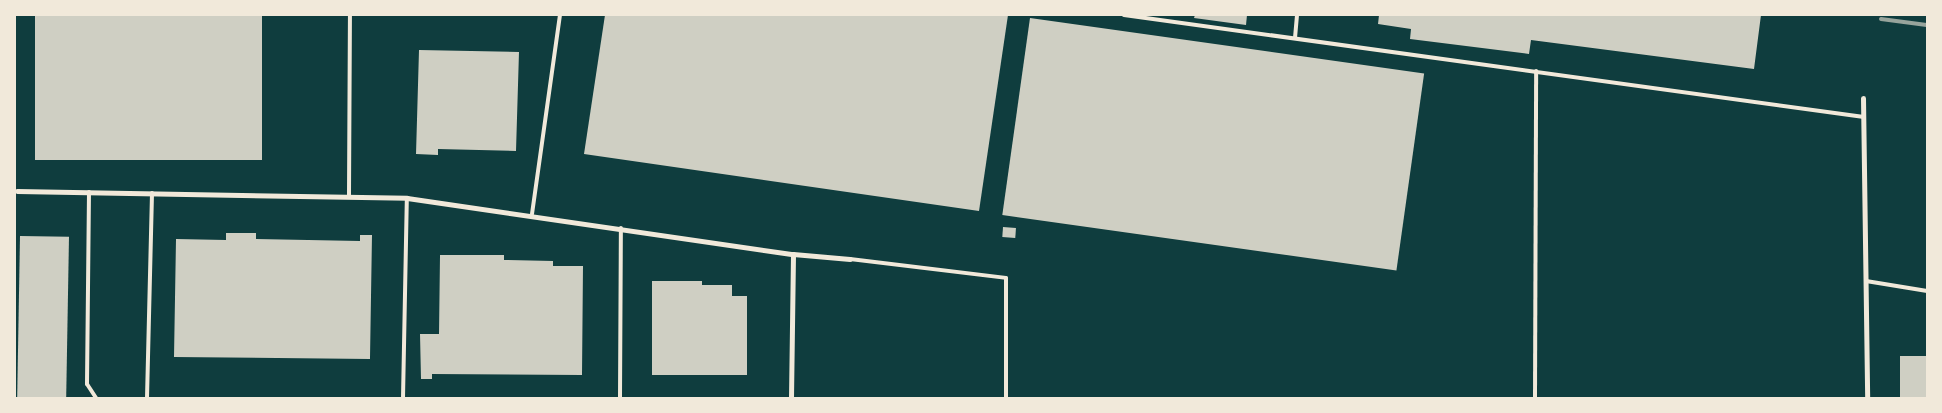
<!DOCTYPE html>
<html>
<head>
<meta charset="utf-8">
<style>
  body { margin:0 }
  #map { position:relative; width:1942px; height:413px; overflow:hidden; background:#0f3d3e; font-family:"Space Grotesk",sans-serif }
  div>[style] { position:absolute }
  .building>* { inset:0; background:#cfcfc3; transform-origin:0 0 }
  .service>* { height:4px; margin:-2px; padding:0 2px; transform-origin:2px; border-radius:2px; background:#f1e9da }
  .minor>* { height:5px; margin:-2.5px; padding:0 2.5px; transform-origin:2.5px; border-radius:2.5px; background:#f1e9da }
  .rail>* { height:4px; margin:-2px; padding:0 2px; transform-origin:2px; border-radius:2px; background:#97a49c }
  span { translate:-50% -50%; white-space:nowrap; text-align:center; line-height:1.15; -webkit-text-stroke:4px #f1e9da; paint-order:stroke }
  .frame { position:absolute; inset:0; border:16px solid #f1e9da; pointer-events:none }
</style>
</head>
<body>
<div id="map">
  <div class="building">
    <i style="left:35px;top:15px;width:227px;height:145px"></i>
    <i style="clip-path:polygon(605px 15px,1008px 15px,979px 211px,584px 154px)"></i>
    <i style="clip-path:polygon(1195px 15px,1247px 15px,1246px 25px,1194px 18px)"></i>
    <i style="clip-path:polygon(1379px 15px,1761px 15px,1754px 69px,1531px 40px,1529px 54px,1410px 39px,1411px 29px,1378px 24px)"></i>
    <i style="left:1030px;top:18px;width:398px;height:199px;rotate:8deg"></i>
    <i style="clip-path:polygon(419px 50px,519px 52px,516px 151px,438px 149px,438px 155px,416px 154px)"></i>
    <i style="left:1003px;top:227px;width:13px;height:10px;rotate:4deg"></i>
    <i style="clip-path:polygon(226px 233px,256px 233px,256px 239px,360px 241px,360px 235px,372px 235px,370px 359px,174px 357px,176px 239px,226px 240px)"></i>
    <i style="left:20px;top:236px;width:49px;height:162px;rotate:1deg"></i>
    <i style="clip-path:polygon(440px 255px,504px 255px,504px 260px,553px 261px,553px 266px,583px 266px,582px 375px,432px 374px,432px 379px,421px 379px,420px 334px,439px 334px)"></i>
    <i style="clip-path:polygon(652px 281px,702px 281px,702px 285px,732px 285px,732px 296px,747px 296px,747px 375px,652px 375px)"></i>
    <i style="left:1900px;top:356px;width:27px;height:42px"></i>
  </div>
  <div class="service">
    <i style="left:1124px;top:15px;width:747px;rotate:7.85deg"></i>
    <i style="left:1295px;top:38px;width:23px;rotate:-85deg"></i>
    <i style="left:89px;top:192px;width:192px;rotate:90.6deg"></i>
    <i style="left:87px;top:384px;width:17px;rotate:57deg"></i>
    <i style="left:349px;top:195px;width:180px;rotate:-89.7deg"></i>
    <i style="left:532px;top:214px;width:201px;rotate:-82deg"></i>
    <i style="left:850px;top:259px;width:157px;rotate:6.9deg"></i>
    <i style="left:1006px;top:278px;width:120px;rotate:90deg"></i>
    <i style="left:1866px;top:281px;width:62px;rotate:9.3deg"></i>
    <i style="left:147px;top:398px;width:205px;rotate:-88.6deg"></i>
    <i style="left:403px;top:398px;width:200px;rotate:-88.9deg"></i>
    <i style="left:620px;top:398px;width:170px;rotate:-89.7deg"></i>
    <i style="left:1535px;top:398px;width:327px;rotate:-89.8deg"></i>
  </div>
  <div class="minor">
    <i style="left:1863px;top:98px;width:300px;rotate:89.2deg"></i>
    <i style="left:17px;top:191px;width:390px;rotate:1deg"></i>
    <i style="left:407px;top:198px;width:390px;rotate:8.3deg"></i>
    <i style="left:793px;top:254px;width:57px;rotate:5deg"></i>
    <i style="left:791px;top:398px;width:144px;rotate:-89.2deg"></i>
  </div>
  <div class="rail">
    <i style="left:1881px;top:19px;width:46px;rotate:7.4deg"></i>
  </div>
  <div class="frame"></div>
</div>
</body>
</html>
